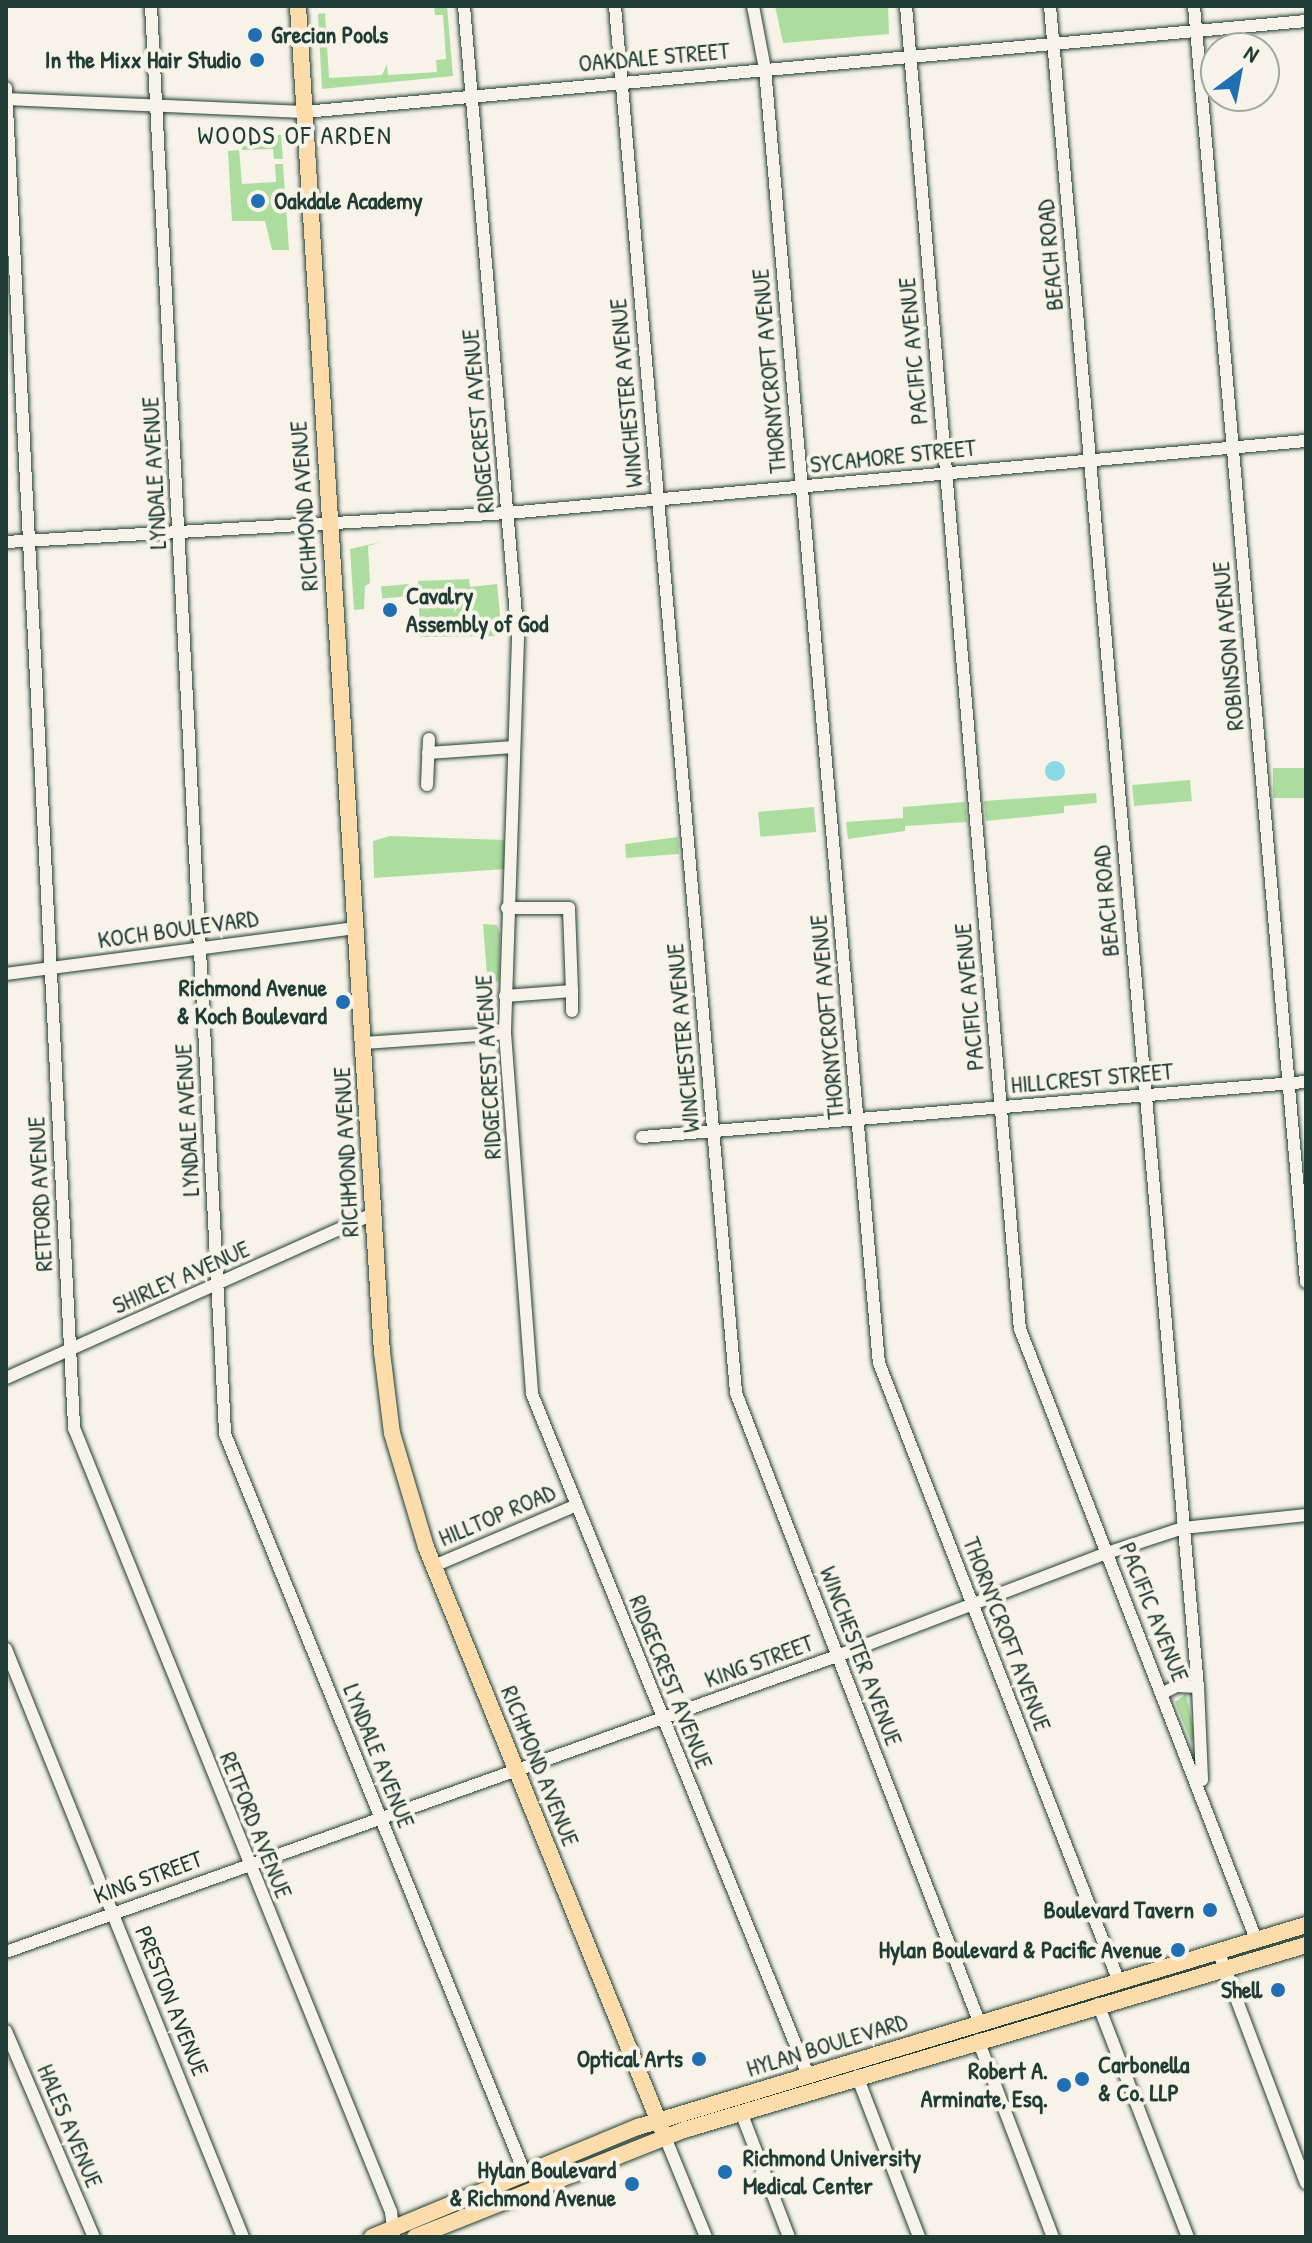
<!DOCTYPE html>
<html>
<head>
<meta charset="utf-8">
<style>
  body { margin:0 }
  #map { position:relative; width:1312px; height:2243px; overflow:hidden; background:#f7f3e8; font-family:"Patrick Hand",sans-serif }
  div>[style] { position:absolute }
  .green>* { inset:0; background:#acdd9e; transform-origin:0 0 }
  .water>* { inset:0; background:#89d9e4 }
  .round { border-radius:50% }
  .roads { filter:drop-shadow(0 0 2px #1f3d34) drop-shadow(0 0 2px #1f3d34) }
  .minor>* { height:12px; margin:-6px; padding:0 6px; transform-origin:6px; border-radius:6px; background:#f7f3e8 }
  .major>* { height:16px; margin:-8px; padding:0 8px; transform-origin:8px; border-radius:8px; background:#fddcac }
  .dots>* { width:22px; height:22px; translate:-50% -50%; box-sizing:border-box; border:4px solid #f7f3e8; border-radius:50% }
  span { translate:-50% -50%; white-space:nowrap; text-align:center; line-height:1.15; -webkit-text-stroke:8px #f7f3e8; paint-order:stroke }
  .poi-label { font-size:24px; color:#1f3d34; font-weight:700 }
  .left { translate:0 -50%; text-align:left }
  .right { translate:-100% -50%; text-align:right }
  .street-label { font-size:24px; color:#1f3d34 }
  .neighbourhood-label { font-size:26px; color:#1f3d34; letter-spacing:2px }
  .frame { position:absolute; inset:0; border:8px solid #1f3d34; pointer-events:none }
  .north { position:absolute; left:1200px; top:32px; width:80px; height:80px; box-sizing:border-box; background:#f7f3e8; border:2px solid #a1aaa0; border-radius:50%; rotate:32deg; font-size:22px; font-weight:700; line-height:32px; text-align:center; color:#1f3d34 }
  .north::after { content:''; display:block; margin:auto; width:28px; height:36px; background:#1f6fb2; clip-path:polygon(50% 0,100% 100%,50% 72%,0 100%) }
</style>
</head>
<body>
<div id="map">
  <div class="green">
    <i style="clip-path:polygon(434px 6px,447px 6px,453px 76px,322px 89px,318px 14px,325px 13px,329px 78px,382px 75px,387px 64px,388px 75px,422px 73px,437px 72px,436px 60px,446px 59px,443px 15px,435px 15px)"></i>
    <i style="clip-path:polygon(775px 6px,888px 6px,889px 34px,783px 43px)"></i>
    <i style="clip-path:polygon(242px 133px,281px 135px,283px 159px,274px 159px,273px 149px,242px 150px)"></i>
    <i style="clip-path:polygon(239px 150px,242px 184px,276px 182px,275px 164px,283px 164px,289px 250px,272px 250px,265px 221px,232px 221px,228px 151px)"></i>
    <i style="clip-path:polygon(381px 542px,368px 546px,370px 583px,365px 586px,364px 609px,354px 610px,350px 549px)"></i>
    <i style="clip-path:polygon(469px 579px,470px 587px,497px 584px,502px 636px,420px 637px,418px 581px)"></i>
    <i style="left:409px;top:584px;width:12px;height:28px;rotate:85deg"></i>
    <i style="left:1306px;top:768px;width:30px;height:33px;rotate:90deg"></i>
    <i style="left:1190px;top:780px;width:21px;height:58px;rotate:85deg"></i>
    <i style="clip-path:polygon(1096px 793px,1097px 803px,1064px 806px,1064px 813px,986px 821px,984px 801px)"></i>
    <i style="clip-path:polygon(965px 802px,967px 822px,905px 826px,905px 831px,848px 839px,846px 822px,903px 818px,903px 807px)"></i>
    <i style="left:814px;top:807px;width:25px;height:56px;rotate:85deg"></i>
    <i style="clip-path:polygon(390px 836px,504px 840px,505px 869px,374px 878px,373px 841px)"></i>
    <i style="clip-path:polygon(678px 837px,679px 854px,626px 858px,625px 844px)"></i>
    <i style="clip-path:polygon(483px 924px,497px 925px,500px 934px,499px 980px,488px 987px)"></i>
    <i style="clip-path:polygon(1186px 1694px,1195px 1737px,1191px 1742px,1175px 1702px)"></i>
  </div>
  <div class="water">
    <i class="round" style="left:1045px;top:761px;width:20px;height:20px"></i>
  </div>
  <div class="roads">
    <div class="minor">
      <i style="left:151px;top:6px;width:1430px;rotate:87.03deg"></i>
      <i style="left:225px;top:1434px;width:798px;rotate:67.93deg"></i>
      <i style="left:464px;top:6px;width:635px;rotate:85.12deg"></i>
      <i style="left:518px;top:639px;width:394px;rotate:91.9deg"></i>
      <i style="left:505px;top:1033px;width:362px;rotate:85.7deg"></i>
      <i style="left:532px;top:1394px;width:735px;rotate:67.94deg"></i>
      <i style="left:615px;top:6px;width:1392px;rotate:85.01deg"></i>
      <i style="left:736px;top:1393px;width:677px;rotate:68.86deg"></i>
      <i style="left:753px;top:6px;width:64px;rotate:79.2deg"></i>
      <i style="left:765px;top:69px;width:1299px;rotate:84.97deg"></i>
      <i style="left:879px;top:1363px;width:664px;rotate:68.81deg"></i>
      <i style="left:906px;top:6px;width:1328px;rotate:85.08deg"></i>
      <i style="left:1020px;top:1329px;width:657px;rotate:68.86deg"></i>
      <i style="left:1050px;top:6px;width:1688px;rotate:84.97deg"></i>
      <i style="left:1198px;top:1687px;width:93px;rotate:87.5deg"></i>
      <i style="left:1194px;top:6px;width:1281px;rotate:84.98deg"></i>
      <i style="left:6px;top:88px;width:1342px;rotate:87.09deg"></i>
      <i style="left:74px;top:1428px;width:846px;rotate:67.98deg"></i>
      <i style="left:391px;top:2212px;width:25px;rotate:83deg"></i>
      <i style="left:6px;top:99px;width:298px;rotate:2.5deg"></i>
      <i style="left:304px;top:112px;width:1006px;rotate:-5.19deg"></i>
      <i style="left:6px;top:542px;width:503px;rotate:-3.31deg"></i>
      <i style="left:508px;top:513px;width:801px;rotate:-5.16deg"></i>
      <i style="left:428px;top:753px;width:86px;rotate:-4deg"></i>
      <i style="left:427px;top:785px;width:46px;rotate:-87.5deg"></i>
      <i style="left:6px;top:974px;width:352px;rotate:-7.5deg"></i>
      <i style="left:505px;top:996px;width:67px;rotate:-4.3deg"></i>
      <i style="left:572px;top:991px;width:83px;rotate:-92.1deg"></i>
      <i style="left:569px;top:908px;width:62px;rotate:180deg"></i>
      <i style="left:572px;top:1011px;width:20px;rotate:-90deg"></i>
      <i style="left:363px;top:1043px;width:142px;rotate:-4deg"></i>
      <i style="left:642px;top:1137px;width:666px;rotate:-4.74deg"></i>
      <i style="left:6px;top:1378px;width:402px;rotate:-24.1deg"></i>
      <i style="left:434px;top:1566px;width:155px;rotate:-23.1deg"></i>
      <i style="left:6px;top:1649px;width:634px;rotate:68.05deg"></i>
      <i style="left:1163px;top:1693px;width:16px;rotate:-27deg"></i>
      <i style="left:1177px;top:1686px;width:21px;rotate:3deg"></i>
      <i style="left:6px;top:1952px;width:882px;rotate:-19.61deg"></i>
      <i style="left:837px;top:1656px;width:289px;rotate:-20.9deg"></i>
      <i style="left:1107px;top:1553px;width:80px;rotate:-18.2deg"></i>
      <i style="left:1183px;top:1528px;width:124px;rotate:-6deg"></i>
      <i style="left:1219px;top:1953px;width:246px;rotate:69.3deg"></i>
      <i style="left:1098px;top:2004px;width:250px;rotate:68.9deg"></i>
      <i style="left:6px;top:2031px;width:224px;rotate:66.9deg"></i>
      <i style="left:978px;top:2040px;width:211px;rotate:69.2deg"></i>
      <i style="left:857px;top:2076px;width:173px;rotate:68.9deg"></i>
      <i style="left:741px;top:2112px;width:134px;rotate:69deg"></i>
      <i style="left:665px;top:2137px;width:108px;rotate:67.7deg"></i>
    </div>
    <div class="major">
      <i style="left:298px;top:6px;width:1349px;rotate:86.43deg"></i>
      <i style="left:382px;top:1352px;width:82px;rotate:83deg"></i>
      <i style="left:392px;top:1433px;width:119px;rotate:73.4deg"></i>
      <i style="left:426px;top:1547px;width:637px;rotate:67.95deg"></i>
      <i style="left:372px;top:2237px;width:288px;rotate:-22.5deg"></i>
      <i style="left:638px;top:2127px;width:698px;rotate:-16.83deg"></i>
      <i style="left:415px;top:2237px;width:289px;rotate:-21.7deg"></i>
      <i style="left:684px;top:2130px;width:649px;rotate:-16.56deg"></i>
    </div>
  </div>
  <div class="dots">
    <i style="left:255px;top:35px;background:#1f6fb2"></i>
    <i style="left:257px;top:60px;background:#1f6fb2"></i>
    <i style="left:258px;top:201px;background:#1f6fb2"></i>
    <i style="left:390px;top:610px;background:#1f6fb2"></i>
    <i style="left:343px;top:1002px;background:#1f6fb2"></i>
    <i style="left:1210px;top:1910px;background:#1f6fb2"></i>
    <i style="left:1178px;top:1950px;background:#1f6fb2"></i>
    <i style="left:1278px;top:1990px;background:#1f6fb2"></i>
    <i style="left:699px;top:2059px;background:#1f6fb2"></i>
    <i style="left:1082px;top:2079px;background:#1f6fb2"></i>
    <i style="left:1064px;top:2085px;background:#1f6fb2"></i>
    <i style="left:725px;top:2172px;background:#1f6fb2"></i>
    <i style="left:632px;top:2184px;background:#1f6fb2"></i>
  </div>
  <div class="poi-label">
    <span class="left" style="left:271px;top:35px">Grecian Pools</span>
    <span class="right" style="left:241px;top:60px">In the Mixx Hair Studio</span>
    <span class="left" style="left:274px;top:201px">Oakdale Academy</span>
    <span class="left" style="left:406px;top:610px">Cavalry<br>Assembly of God</span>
    <span class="right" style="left:327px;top:1002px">Richmond Avenue<br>&amp; Koch Boulevard</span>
    <span class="right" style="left:1194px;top:1910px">Boulevard Tavern</span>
    <span class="right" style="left:1162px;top:1950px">Hylan Boulevard &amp; Pacific Avenue</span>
    <span class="right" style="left:1262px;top:1990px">Shell</span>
    <span class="right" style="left:683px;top:2059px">Optical Arts</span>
    <span class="left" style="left:1098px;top:2079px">Carbonella<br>&amp; Co. LLP</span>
    <span class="right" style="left:1048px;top:2085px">Robert A.<br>Arminate, Esq.</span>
    <span class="left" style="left:743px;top:2172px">Richmond University<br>Medical Center</span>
    <span class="right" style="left:616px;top:2184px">Hylan Boulevard<br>&amp; Richmond Avenue</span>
  </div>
  <div class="street-label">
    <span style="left:654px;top:57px;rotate:-5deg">OAKDALE STREET</span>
    <span style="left:1050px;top:255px;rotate:-95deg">BEACH ROAD</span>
    <span style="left:913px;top:351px;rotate:-95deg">PACIFIC AVENUE</span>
    <span style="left:769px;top:371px;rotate:-95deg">THORNYCROFT AVENUE</span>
    <span style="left:626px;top:393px;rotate:-95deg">WINCHESTER AVENUE</span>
    <span style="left:478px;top:421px;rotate:-95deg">RIDGECREST AVENUE</span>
    <span style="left:893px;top:456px;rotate:-6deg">SYCAMORE STREET</span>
    <span style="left:154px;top:473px;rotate:-93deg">LYNDALE AVENUE</span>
    <span style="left:304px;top:506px;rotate:-94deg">RICHMOND AVENUE</span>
    <span style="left:1228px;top:646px;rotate:-95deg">ROBINSON AVENUE</span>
    <span style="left:1106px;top:901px;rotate:-95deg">BEACH ROAD</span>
    <span style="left:178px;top:929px;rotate:-8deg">KOCH BOULEVARD</span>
    <span style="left:969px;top:997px;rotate:-95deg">PACIFIC AVENUE</span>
    <span style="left:827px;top:1017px;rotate:-95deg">THORNYCROFT AVENUE</span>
    <span style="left:683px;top:1038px;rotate:-95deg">WINCHESTER AVENUE</span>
    <span style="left:488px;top:1067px;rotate:-93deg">RIDGECREST AVENUE</span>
    <span style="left:1092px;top:1078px;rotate:-5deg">HILLCREST STREET</span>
    <span style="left:187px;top:1120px;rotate:-93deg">LYNDALE AVENUE</span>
    <span style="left:346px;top:1152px;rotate:-93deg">RICHMOND AVENUE</span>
    <span style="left:40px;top:1194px;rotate:-93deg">RETFORD AVENUE</span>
    <span style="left:181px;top:1277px;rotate:-24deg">SHIRLEY AVENUE</span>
    <span style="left:497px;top:1515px;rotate:-23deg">HILLTOP ROAD</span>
    <span style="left:1154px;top:1612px;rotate:68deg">PACIFIC AVENUE</span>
    <span style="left:1007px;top:1634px;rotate:69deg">THORNYCROFT AVENUE</span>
    <span style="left:861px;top:1656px;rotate:69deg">WINCHESTER AVENUE</span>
    <span style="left:759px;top:1661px;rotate:-20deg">KING STREET</span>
    <span style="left:671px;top:1682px;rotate:68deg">RIDGECREST AVENUE</span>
    <span style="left:379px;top:1756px;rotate:68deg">LYNDALE AVENUE</span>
    <span style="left:540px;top:1766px;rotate:68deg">RICHMOND AVENUE</span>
    <span style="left:256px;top:1825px;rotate:68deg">RETFORD AVENUE</span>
    <span style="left:148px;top:1877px;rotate:-20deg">KING STREET</span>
    <span style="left:172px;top:2001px;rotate:68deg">PRESTON AVENUE</span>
    <span style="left:827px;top:2045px;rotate:-17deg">HYLAN BOULEVARD</span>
    <span style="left:70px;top:2126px;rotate:67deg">HALES AVENUE</span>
  </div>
  <div class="neighbourhood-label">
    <span style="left:295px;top:135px">WOODS OF ARDEN</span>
  </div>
  <div class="frame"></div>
  <div class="north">N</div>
</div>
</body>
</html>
